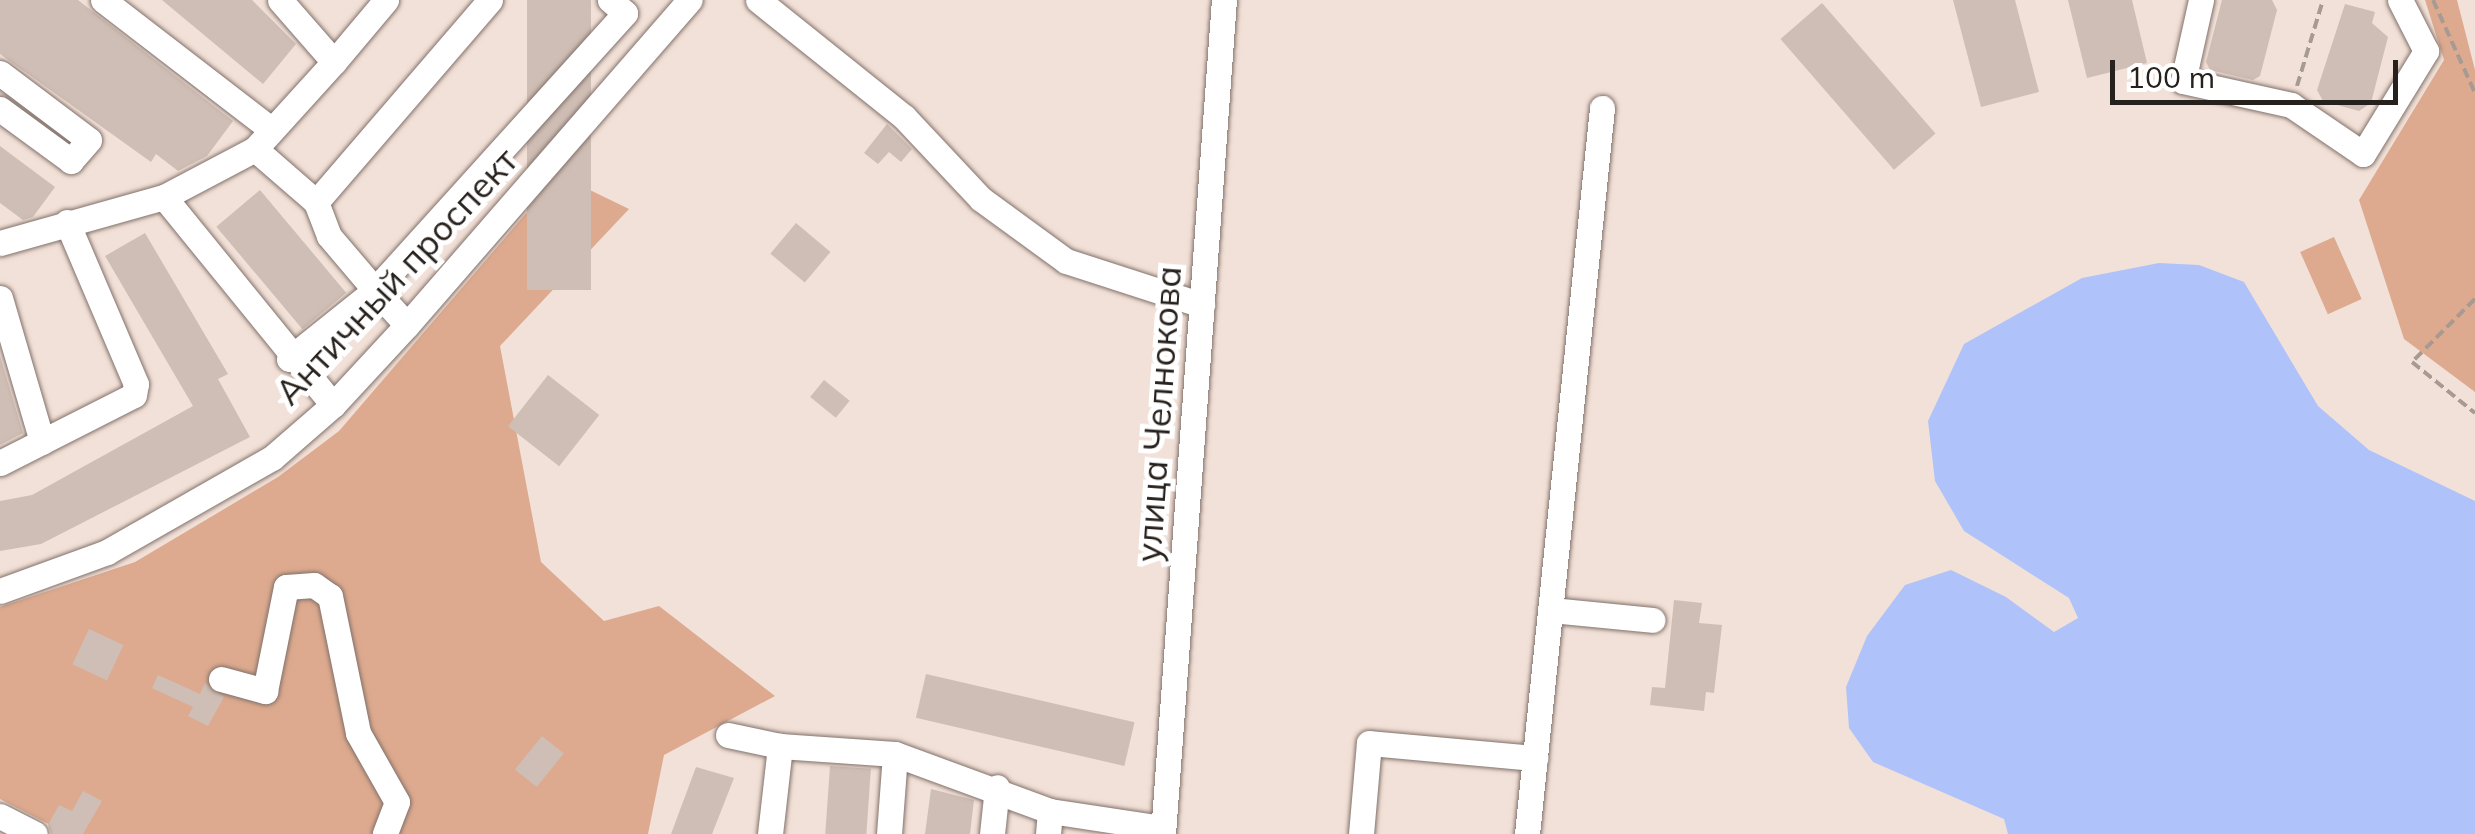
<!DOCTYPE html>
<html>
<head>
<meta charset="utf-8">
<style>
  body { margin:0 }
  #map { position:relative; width:2475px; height:834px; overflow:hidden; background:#f2e1d8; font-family:Mulish,sans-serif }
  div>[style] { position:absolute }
  .green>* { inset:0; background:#ddaa8f; transform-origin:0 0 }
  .water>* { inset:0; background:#b0c2fa }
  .building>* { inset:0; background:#cfbeb5; transform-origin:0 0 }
  .path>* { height:4px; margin-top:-2px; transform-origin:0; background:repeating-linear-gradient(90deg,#a79a93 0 10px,transparent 0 15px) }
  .roads { filter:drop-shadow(0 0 2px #81716a) drop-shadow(0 0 2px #81716a) }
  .minor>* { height:25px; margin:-12.5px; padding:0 12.5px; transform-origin:12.5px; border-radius:12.5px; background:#fff }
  span { translate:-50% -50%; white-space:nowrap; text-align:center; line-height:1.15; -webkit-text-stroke:10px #fff; paint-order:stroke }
  .street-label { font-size:35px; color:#27211d }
  .scale { position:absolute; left:2110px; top:60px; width:288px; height:45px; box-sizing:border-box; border:5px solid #27211d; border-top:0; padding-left:12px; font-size:30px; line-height:35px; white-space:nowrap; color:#27211d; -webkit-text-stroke:8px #fff; paint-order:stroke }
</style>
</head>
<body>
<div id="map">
  <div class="green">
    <i style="clip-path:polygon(2425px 0,2457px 0,2475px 70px,2475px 392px,2404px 339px,2359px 200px,2444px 60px)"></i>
    <i style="clip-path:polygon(559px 175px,629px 209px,500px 346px,541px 562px,604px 621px,659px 606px,775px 696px,664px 755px,648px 834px,68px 834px,0 799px,0 607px,135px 562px,278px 477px,339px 431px)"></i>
    <i style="left:2334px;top:237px;width:68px;height:37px;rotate:66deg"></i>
  </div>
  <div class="water">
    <i style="clip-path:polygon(2159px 263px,2199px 265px,2244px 282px,2318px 406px,2369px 450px,2475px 501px,2475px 834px,2008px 834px,2004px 819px,1873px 762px,1849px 728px,1846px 687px,1867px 636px,1905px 585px,1951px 570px,2006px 597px,2054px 632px,2078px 618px,2069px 598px,1964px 531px,1935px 481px,1928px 421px,1964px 344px,2082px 278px)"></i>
  </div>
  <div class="building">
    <i style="clip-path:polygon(0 0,78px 0,233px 121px,207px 156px,178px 171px,156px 154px,151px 162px,0 54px)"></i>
    <i style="clip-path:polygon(162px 0,252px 0,296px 44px,263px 84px)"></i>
    <i style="left:527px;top:0;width:64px;height:290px"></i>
    <i style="clip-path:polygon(1953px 0,2015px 0,2039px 92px,1981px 107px)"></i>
    <i style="clip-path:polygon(2068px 0,2132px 0,2147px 63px,2087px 78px)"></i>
    <i style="clip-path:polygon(2222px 0,2272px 0,2277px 10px,2260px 76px,2253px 80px,2210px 70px,2206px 62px)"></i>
    <i style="left:1822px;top:3px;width:173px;height:55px;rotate:49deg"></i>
    <i style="clip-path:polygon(2345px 4px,2375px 12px,2372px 23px,2388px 37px,2371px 103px,2359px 111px,2323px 101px,2317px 90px)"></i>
    <i style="clip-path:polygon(887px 124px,912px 149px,901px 162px,889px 152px,878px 164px,864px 153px)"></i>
    <i style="clip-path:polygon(0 146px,55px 187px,33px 217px,23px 220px,0 203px)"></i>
    <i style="left:260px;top:190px;width:134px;height:57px;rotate:50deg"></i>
    <i style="left:796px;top:223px;width:45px;height:40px;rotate:40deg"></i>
    <i style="clip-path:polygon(145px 233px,228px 374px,218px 379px,250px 437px,41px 544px,0 551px,0 501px,32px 495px,193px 406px,105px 256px)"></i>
    <i style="clip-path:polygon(0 356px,23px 433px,0 445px)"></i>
    <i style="left:548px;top:375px;width:65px;height:65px;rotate:38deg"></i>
    <i style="left:824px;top:380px;width:33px;height:22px;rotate:39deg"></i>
    <i style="clip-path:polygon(1674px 600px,1702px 603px,1699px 623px,1722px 625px,1714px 693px,1706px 692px,1704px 711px,1650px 705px,1652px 687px,1665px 688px)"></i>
    <i style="left:89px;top:629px;width:38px;height:39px;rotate:25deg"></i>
    <i style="left:926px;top:674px;width:214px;height:45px;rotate:13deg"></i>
    <i style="clip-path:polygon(158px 675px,200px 694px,205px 683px,224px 697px,208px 726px,188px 716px,193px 707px,152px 688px)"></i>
    <i style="left:542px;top:736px;width:28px;height:43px;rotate:39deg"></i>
    <i style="left:830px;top:766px;width:41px;height:68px;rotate:4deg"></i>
    <i style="clip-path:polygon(696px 767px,734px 778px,712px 834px,671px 834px)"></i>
    <i style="clip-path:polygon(931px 789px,974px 800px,970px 834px,925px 834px)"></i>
    <i style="clip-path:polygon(83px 791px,102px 801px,83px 834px,51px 834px,48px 825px,59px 805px,72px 811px)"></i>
  </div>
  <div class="path">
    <i style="left:2433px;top:0;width:102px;rotate:65.7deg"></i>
    <i style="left:2297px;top:86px;width:90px;rotate:-73.2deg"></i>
    <i style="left:2475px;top:299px;width:89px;rotate:135deg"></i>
    <i style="left:2412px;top:362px;width:81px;rotate:39deg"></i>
  </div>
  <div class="roads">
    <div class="minor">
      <i style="left:103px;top:0;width:213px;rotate:37.6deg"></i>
      <i style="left:490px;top:0;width:267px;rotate:130.7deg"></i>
      <i style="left:316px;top:202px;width:36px;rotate:69deg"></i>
      <i style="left:329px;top:236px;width:71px;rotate:49.6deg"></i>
      <i style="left:375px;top:290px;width:373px;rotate:-47.9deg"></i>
      <i style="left:625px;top:13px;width:20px;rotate:-139deg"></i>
      <i style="left:758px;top:0;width:187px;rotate:38.7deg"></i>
      <i style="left:904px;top:117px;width:112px;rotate:46.8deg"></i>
      <i style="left:981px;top:199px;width:105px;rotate:36.1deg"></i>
      <i style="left:1066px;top:261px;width:143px;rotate:17.9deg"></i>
      <i style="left:2201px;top:0;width:83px;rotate:102.5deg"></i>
      <i style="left:2183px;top:81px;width:111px;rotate:12.5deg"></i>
      <i style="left:2291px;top:105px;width:87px;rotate:34.2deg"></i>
      <i style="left:2363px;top:154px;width:121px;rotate:-58.5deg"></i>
      <i style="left:2426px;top:51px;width:57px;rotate:-117deg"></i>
      <i style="left:334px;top:62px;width:81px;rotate:-50deg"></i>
      <i style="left:0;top:73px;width:111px;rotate:37deg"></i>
      <i style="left:89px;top:140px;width:28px;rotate:131deg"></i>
      <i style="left:71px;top:161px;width:88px;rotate:-143.8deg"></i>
      <i style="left:255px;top:149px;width:81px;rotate:41deg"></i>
      <i style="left:164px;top:197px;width:268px;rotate:50.9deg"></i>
      <i style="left:0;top:243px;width:170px;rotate:-15.7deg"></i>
      <i style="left:164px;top:197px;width:103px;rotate:-27.8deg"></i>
      <i style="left:255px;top:149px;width:118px;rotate:-47.8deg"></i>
      <i style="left:334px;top:62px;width:82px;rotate:-131.1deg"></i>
      <i style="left:0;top:298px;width:150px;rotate:73.7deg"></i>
      <i style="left:289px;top:359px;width:110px;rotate:-38.7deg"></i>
      <i style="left:375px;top:290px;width:47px;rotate:47.6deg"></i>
      <i style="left:0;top:463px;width:150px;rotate:-26.9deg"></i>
      <i style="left:134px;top:395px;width:11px;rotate:-80deg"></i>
      <i style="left:136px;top:384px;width:176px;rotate:-113.1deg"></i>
      <i style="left:0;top:591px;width:114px;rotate:-20deg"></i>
      <i style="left:107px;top:552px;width:190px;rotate:-29.7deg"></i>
      <i style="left:272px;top:458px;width:81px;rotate:-41deg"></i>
      <i style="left:333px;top:405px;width:109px;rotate:-47.2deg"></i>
      <i style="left:407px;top:325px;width:431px;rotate:-49deg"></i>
      <i style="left:1551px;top:610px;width:102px;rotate:5.6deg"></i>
      <i style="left:221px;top:679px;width:46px;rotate:15.3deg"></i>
      <i style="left:265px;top:691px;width:106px;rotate:-78.6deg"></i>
      <i style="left:286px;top:587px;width:28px;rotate:-4deg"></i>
      <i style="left:314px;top:585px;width:19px;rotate:35deg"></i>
      <i style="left:330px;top:596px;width:140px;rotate:78.4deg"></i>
      <i style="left:358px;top:733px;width:79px;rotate:60.5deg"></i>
      <i style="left:397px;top:802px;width:34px;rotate:111deg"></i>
      <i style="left:728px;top:735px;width:53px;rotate:11.9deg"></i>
      <i style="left:780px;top:746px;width:115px;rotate:4deg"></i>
      <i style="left:0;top:816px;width:39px;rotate:27deg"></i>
      <i style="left:770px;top:834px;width:89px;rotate:-83.5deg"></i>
      <i style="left:889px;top:834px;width:80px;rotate:-85.7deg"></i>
      <i style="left:895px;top:754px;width:165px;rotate:20.2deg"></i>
      <i style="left:992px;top:834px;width:47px;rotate:-83.9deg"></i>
      <i style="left:1048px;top:834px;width:23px;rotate:-85deg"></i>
      <i style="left:1050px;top:811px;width:114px;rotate:8.6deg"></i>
      <i style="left:1163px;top:834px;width:836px;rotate:-85.82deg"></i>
      <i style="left:1361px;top:834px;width:91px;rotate:-85deg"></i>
      <i style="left:1369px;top:743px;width:167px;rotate:5.2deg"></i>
      <i style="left:1527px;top:834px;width:730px;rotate:-84.1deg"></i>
    </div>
  </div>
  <div class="street-label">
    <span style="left:396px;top:276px;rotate:-47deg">Античный проспект</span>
    <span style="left:1158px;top:414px;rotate:-86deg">улица Челнокова</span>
  </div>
  <div class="scale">100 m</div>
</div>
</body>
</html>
